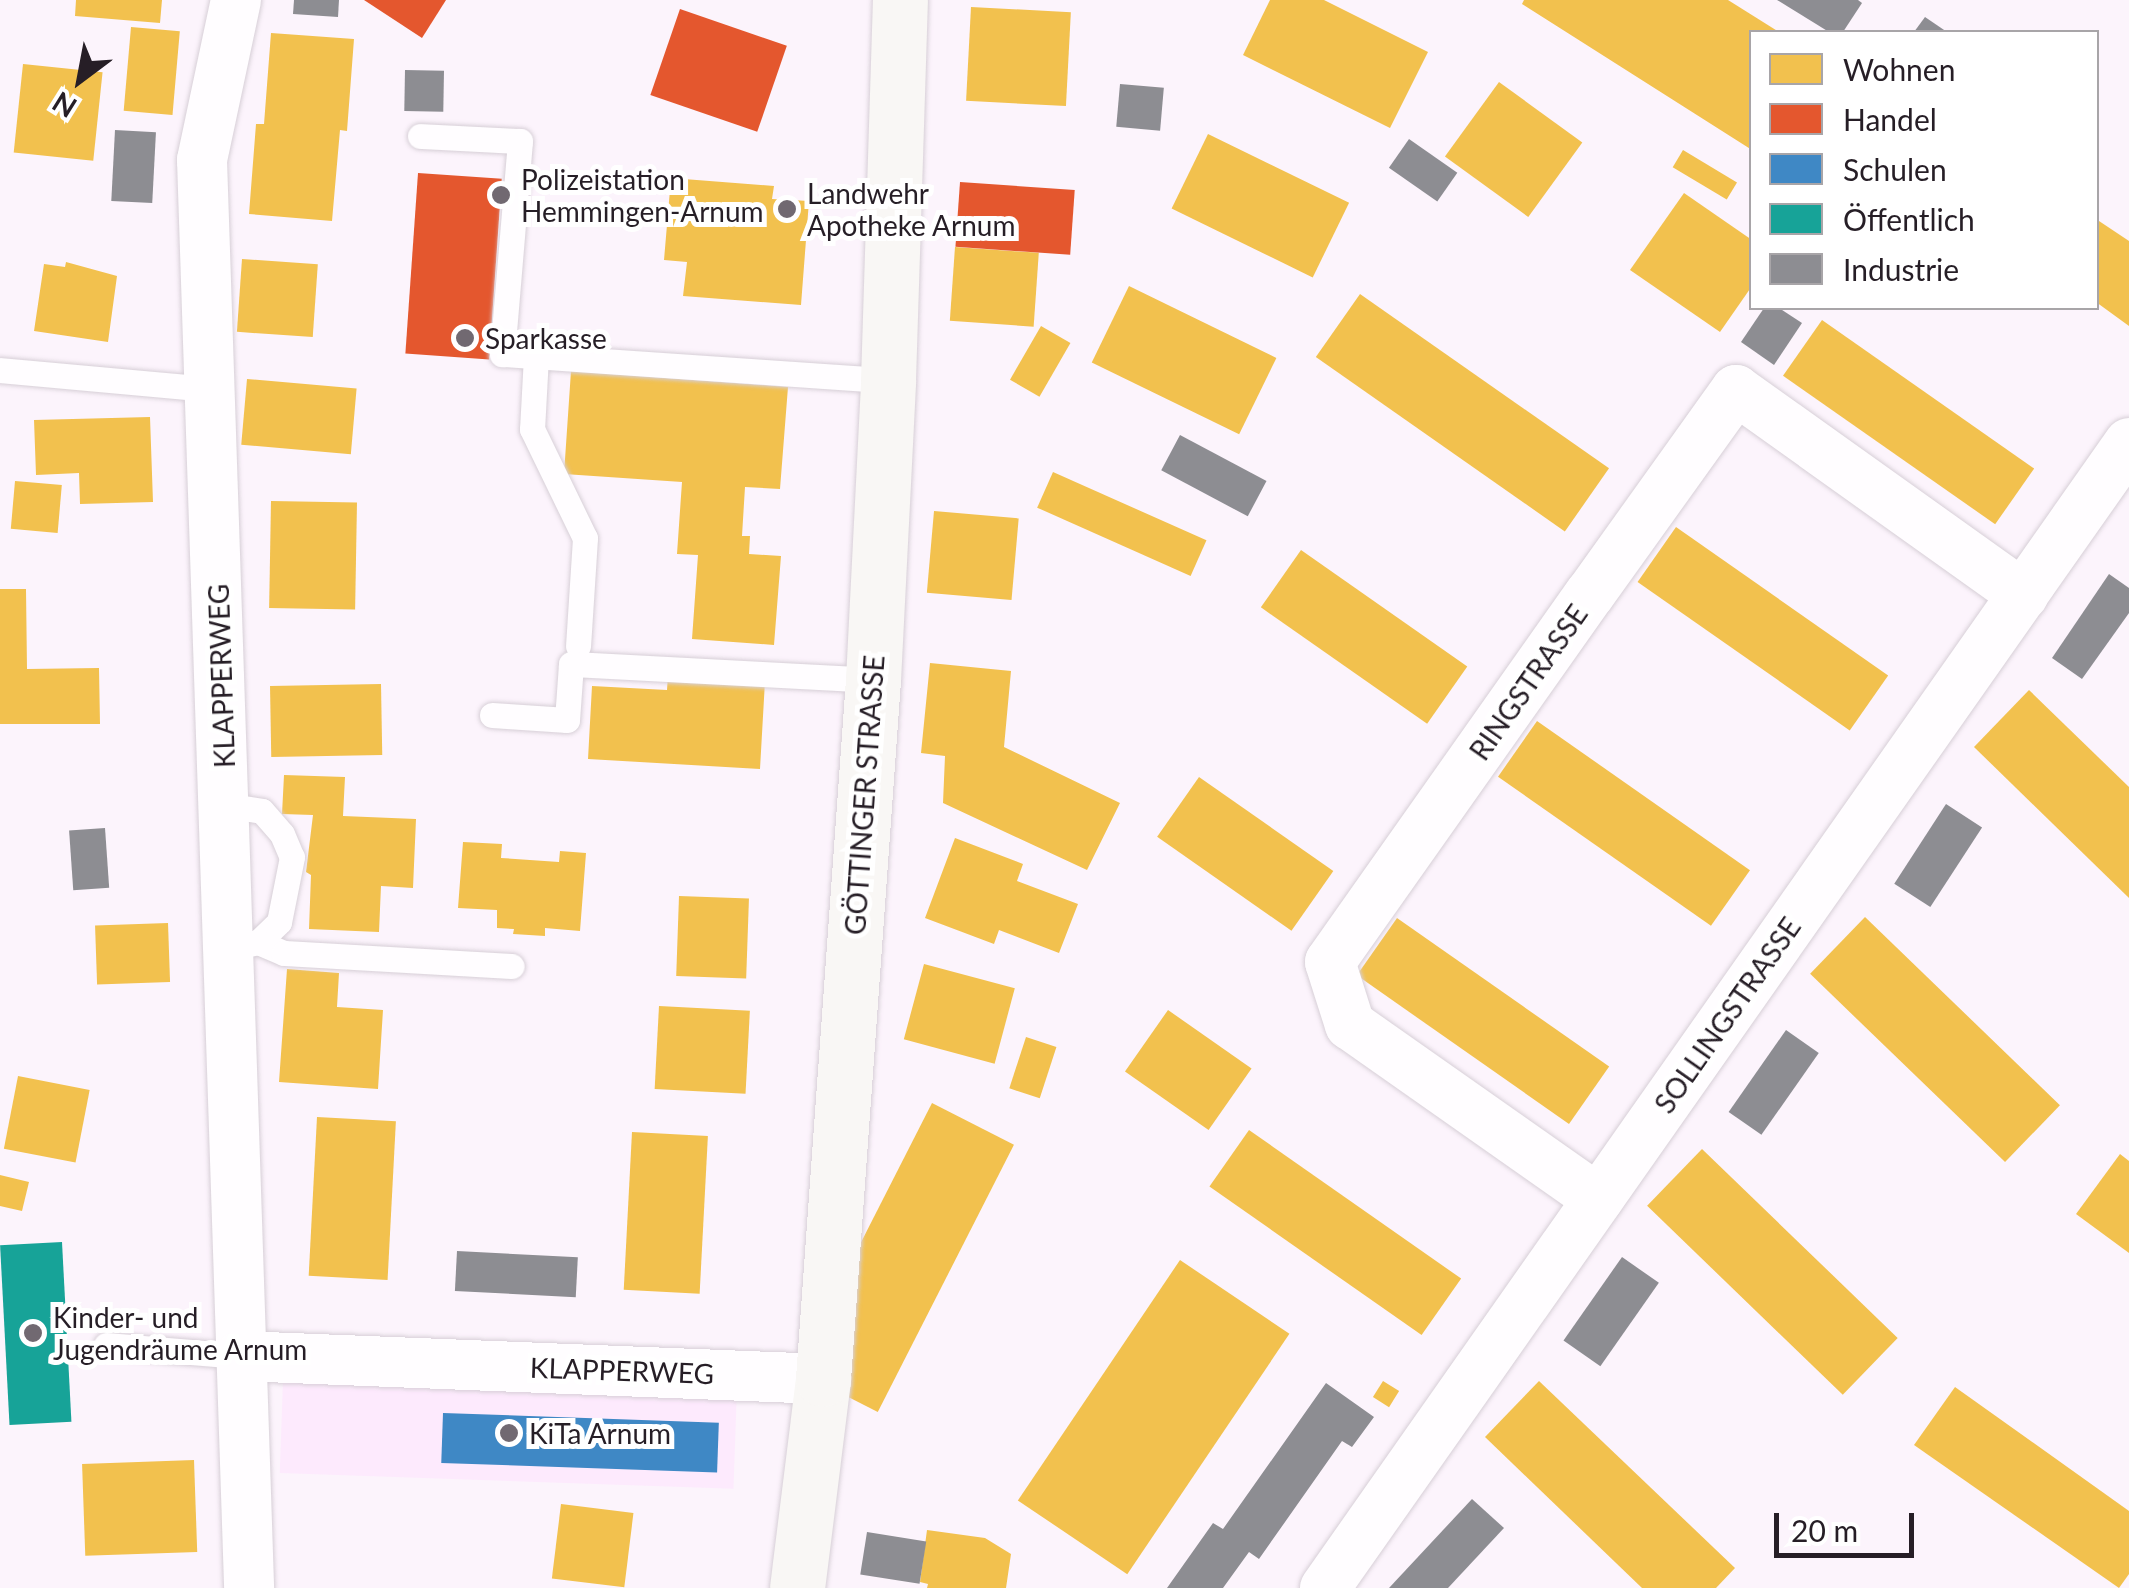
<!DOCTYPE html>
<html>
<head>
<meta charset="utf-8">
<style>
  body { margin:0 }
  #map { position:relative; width:2129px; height:1588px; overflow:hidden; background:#fcf4fc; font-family:Lato,sans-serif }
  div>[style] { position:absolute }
  .built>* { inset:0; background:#fdeafd; transform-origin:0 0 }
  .homes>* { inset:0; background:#f2c14e; transform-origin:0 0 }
  .shops>* { inset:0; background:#e4572e; transform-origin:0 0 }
  .schools>* { inset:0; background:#3f88c5; transform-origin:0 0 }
  .public>* { inset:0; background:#17a398; transform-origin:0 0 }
  .industry>* { inset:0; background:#8d8d92; transform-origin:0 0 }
  .roads { filter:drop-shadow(0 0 2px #d7cfd7) drop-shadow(0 0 2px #d7cfd7) }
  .lane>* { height:25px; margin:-12.5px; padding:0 12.5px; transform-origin:12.5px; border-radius:12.5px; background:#fffdff }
  .street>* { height:50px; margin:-25px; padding:0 25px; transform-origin:25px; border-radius:25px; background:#fffdff }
  .secondary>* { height:55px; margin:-27.5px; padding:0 27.5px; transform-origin:27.5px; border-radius:27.5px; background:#f9f7f5 }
  .dots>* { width:28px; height:28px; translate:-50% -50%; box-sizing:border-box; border:5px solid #fff; border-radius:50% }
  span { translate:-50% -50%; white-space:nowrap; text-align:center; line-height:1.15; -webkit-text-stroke:10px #fff; paint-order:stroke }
  .poi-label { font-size:28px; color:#261e26 }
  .left { translate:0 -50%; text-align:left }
  .street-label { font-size:28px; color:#261e26 }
  .legend { position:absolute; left:1749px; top:30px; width:350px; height:280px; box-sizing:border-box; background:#fff; border:2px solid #a8a5a8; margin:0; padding:12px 18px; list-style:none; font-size:30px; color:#261e26 }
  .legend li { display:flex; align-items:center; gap:20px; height:50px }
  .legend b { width:50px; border:2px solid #a8a5a8 }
  .north { position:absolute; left:30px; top:30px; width:100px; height:100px; -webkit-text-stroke:8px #fff; paint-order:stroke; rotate:212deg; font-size:28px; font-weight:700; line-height:40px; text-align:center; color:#261e26 }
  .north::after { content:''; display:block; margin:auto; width:35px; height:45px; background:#261e26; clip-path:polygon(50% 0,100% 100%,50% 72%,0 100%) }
  .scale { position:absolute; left:1774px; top:1513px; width:140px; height:45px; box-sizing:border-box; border:5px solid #261e26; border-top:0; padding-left:12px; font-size:30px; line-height:35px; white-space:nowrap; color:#261e26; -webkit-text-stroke:8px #fff; paint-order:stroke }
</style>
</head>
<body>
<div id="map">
  <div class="built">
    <i style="left:283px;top:1380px;width:454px;height:93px;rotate:2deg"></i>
  </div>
  <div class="homes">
    <i style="clip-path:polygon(76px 0,162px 0,160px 23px,75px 16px)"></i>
    <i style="clip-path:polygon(1270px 0,1324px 0,1428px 52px,1390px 128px,1243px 55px)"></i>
    <i style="clip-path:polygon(1524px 0,1728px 0,1779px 32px,1752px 32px,1752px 150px,1522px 4px)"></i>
    <i style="left:971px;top:7px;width:100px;height:94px;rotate:3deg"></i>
    <i style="left:131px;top:27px;width:49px;height:84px;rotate:5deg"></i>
    <i style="clip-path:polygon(271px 33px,354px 39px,347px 131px,340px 130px,332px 221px,249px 214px,256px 124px,264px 124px)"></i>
    <i style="left:23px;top:64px;width:80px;height:89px;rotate:6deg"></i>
    <i style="left:1499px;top:82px;width:103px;height:92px;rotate:36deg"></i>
    <i style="left:1208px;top:134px;width:157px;height:83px;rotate:26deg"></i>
    <i style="left:1683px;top:150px;width:63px;height:20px;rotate:31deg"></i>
    <i style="clip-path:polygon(671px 178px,774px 186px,772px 199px,809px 201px,801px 305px,683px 296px,687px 262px,664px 260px)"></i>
    <i style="clip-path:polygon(1684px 193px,1752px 240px,1752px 286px,1720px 332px,1630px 270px)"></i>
    <i style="clip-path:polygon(2096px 219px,2129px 241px,2129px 326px,2096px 302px)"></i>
    <i style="left:955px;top:247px;width:84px;height:74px;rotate:4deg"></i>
    <i style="left:242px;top:259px;width:76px;height:73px;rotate:4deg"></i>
    <i style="clip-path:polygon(66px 262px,117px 276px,108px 342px,34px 331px,44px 264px,65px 267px)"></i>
    <i style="left:1129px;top:286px;width:164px;height:85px;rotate:26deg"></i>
    <i style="left:1360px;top:294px;width:304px;height:77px;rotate:35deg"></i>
    <i style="left:1822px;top:320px;width:259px;height:68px;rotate:35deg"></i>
    <i style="left:1041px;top:326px;width:34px;height:62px;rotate:30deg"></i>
    <i style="clip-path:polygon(571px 371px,788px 387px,780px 489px,745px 487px,742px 536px,750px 536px,749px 554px,781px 556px,774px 645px,692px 639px,698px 555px,677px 554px,682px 482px,564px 474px)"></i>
    <i style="left:247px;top:379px;width:110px;height:66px;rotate:5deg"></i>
    <i style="clip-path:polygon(150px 417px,153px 502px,80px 504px,79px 473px,36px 475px,34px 420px)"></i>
    <i style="left:1053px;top:472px;width:168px;height:39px;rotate:24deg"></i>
    <i style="left:15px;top:481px;width:47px;height:48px;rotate:5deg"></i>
    <i style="left:271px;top:501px;width:86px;height:107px;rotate:1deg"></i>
    <i style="left:934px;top:511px;width:85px;height:82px;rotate:5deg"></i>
    <i style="left:1676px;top:527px;width:259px;height:67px;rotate:35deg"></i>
    <i style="left:1301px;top:550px;width:203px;height:70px;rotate:35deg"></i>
    <i style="clip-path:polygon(0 589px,26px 589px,27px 669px,99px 668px,100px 724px,0 724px)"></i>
    <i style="clip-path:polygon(930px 663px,1011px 671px,1004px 747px,1120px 803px,1087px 870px,943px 803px,945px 756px,921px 753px)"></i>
    <i style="clip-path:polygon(668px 675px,765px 681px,760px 769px,588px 759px,592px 686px,667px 690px)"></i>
    <i style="left:381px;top:684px;width:71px;height:111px;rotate:89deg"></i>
    <i style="clip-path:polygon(2029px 690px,2129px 787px,2129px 898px,1974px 747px)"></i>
    <i style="left:1537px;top:721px;width:260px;height:68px;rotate:35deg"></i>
    <i style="clip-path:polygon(284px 775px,345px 777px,343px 816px,416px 819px,413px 888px,381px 886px,379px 932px,309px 929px,311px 875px,306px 872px,313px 815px,282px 814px)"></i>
    <i style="left:1199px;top:777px;width:164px;height:73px;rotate:35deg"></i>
    <i style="clip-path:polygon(955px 838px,1023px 864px,1017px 881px,1078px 904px,1059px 953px,999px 930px,994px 944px,925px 918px)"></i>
    <i style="clip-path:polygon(463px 842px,502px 844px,501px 858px,559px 862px,560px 851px,586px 853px,580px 931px,545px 928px,545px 936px,513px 934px,514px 929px,497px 928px,497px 910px,458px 908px)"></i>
    <i style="left:679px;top:896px;width:70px;height:80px;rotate:2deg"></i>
    <i style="left:1865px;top:917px;width:271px;height:79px;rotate:44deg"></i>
    <i style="left:1397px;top:918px;width:259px;height:70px;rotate:35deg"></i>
    <i style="left:168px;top:923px;width:59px;height:73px;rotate:88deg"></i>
    <i style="left:924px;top:964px;width:94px;height:78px;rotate:15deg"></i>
    <i style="clip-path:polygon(287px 969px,339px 973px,337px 1007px,383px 1010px,378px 1089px,279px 1082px)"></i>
    <i style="left:659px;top:1006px;width:91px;height:83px;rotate:3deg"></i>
    <i style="left:1168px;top:1010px;width:102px;height:75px;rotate:35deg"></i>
    <i style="left:1026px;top:1037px;width:32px;height:54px;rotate:18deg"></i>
    <i style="left:18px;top:1076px;width:73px;height:74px;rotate:11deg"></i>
    <i style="left:932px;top:1103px;width:92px;height:300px;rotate:27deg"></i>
    <i style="left:317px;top:1117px;width:79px;height:159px;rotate:3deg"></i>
    <i style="left:1249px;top:1130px;width:259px;height:69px;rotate:35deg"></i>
    <i style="left:632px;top:1132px;width:76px;height:158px;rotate:3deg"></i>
    <i style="left:1702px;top:1149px;width:272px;height:79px;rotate:44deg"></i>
    <i style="clip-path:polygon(2120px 1154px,2129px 1161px,2129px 1253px,2076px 1214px)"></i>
    <i style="clip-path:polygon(0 1175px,29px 1182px,22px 1211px,0 1206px)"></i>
    <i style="left:1180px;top:1260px;width:132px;height:290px;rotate:34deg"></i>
    <i style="left:1383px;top:1381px;width:19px;height:19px;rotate:32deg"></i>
    <i style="clip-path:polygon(1539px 1381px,1735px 1568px,1716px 1588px,1642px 1588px,1485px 1437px)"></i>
    <i style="clip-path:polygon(1955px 1387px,2129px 1511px,2129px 1574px,2119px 1588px,1914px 1445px)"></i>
    <i style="left:194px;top:1460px;width:92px;height:112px;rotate:88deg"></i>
    <i style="left:561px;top:1504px;width:73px;height:75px;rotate:7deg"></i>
    <i style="clip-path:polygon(927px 1530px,985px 1538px,1011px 1554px,1006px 1588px,927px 1588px,928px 1584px,920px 1582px)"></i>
  </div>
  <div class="shops">
    <i style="clip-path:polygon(364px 0,446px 0,422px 38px)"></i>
    <i style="left:680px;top:9px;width:113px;height:91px;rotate:19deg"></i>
    <i style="left:418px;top:173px;width:84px;height:181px;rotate:4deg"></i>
    <i style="left:960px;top:182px;width:115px;height:65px;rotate:4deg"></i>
  </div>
  <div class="schools">
    <i style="left:443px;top:1413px;width:276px;height:50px;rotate:2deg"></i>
  </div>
  <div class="public">
    <i style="left:62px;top:1242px;width:180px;height:62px;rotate:87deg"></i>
  </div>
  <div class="industry">
    <i style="clip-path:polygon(294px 0,339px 0,338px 17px,293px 14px)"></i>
    <i style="clip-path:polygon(1777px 0,1858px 0,1862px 3px,1843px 32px,1829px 32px)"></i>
    <i style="clip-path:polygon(1925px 17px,1947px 32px,1914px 32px)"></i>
    <i style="left:405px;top:70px;width:39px;height:41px;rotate:1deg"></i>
    <i style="left:1120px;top:84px;width:44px;height:43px;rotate:5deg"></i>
    <i style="left:115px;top:130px;width:41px;height:71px;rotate:3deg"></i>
    <i style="left:1409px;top:139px;width:59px;height:35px;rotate:35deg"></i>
    <i style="clip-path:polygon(1764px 308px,1779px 308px,1802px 323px,1774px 365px,1741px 342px)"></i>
    <i style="left:1180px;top:435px;width:98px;height:40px;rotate:28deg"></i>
    <i style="clip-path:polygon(2109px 574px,2129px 588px,2129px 613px,2082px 679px,2052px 658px)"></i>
    <i style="left:1946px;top:804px;width:43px;height:95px;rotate:33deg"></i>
    <i style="left:105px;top:828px;width:60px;height:36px;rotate:86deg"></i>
    <i style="left:1786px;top:1030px;width:40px;height:100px;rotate:35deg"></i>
    <i style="left:457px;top:1251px;width:121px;height:40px;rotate:3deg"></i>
    <i style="left:1622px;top:1257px;width:45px;height:102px;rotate:35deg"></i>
    <i style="clip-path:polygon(1326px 1383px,1374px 1417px,1352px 1447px,1342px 1441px,1259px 1559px,1249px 1552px,1223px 1588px,1167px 1588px,1213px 1523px,1223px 1529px)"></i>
    <i style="clip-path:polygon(1472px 1499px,1504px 1528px,1448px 1588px,1389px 1588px)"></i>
    <i style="left:867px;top:1532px;width:60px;height:43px;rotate:9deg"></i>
  </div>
  <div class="roads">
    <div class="lane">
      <i style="left:420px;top:136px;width:100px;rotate:2.9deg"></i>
      <i style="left:520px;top:141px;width:214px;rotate:94.8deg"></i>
      <i style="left:502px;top:354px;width:387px;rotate:3.9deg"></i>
      <i style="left:536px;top:356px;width:73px;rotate:93.1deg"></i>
      <i style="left:532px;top:429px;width:121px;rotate:64.1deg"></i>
      <i style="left:585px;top:538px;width:108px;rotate:93.7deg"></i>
      <i style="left:0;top:370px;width:211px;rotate:5.2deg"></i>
      <i style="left:492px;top:715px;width:75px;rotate:3.8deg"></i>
      <i style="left:567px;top:720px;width:56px;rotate:-85.9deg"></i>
      <i style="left:571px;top:664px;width:302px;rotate:3deg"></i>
      <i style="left:225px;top:805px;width:37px;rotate:9deg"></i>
      <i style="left:262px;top:811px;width:30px;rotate:49deg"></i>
      <i style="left:282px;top:834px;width:25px;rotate:67deg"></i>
      <i style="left:292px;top:857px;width:66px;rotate:101.3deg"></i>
      <i style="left:279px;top:922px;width:29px;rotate:136deg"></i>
      <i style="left:258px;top:942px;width:13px;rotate:167deg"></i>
      <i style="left:258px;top:942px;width:28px;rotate:23deg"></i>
      <i style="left:284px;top:953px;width:228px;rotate:3.3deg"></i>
      <i style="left:106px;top:1345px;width:134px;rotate:4.7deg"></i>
    </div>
    <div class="street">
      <i style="left:236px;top:0;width:164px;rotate:102deg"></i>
      <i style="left:202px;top:160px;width:1429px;rotate:88.11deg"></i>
      <i style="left:1598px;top:1199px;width:303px;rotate:-144.9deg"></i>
      <i style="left:1350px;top:1025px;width:66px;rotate:-107.6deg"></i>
      <i style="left:1330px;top:962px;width:451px;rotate:-54.8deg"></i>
      <i style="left:1590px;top:594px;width:251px;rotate:-54.4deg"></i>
      <i style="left:1736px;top:390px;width:353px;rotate:35.5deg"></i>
      <i style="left:240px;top:1356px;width:583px;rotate:2.26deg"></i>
      <i style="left:1325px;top:1588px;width:1399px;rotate:-54.92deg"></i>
    </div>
    <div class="secondary">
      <i style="left:797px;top:1588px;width:211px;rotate:-82.9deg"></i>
      <i style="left:823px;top:1379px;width:701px;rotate:-85.91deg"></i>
      <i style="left:873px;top:680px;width:300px;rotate:-87.1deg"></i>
      <i style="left:888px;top:380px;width:380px;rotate:-88.2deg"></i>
    </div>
  </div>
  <div class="dots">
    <i style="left:501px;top:195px;background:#716971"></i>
    <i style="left:787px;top:209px;background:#716971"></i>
    <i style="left:465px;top:338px;background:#716971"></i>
    <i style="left:33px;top:1333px;background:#716971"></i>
    <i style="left:509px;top:1433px;background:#716971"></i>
  </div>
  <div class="poi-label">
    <span class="left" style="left:521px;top:195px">Polizeistation<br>Hemmingen-Arnum</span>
    <span class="left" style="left:807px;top:209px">Landwehr<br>Apotheke Arnum</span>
    <span class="left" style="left:485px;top:338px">Sparkasse</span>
    <span class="left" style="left:53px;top:1333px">Kinder- und<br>Jugendräume Arnum</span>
    <span class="left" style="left:529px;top:1433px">KiTa Arnum</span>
  </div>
  <div class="street-label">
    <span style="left:221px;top:676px;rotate:-92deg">KLAPPERWEG</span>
    <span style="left:1528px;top:682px;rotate:-55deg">RINGSTRASSE</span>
    <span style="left:864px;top:795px;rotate:-86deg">GÖTTINGER STRASSE</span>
    <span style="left:1727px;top:1015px;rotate:-55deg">SOLLINGSTRASSE</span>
    <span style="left:622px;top:1370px;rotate:2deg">KLAPPERWEG</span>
  </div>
  <ul class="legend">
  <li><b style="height:28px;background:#f2c14e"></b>Wohnen</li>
  <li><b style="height:28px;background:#e4572e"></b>Handel</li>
  <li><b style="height:28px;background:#3f88c5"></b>Schulen</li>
  <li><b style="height:28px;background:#17a398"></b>Öffentlich</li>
  <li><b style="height:28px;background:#8d8d92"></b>Industrie</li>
  </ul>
  <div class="north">N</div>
  <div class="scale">20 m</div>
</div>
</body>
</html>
